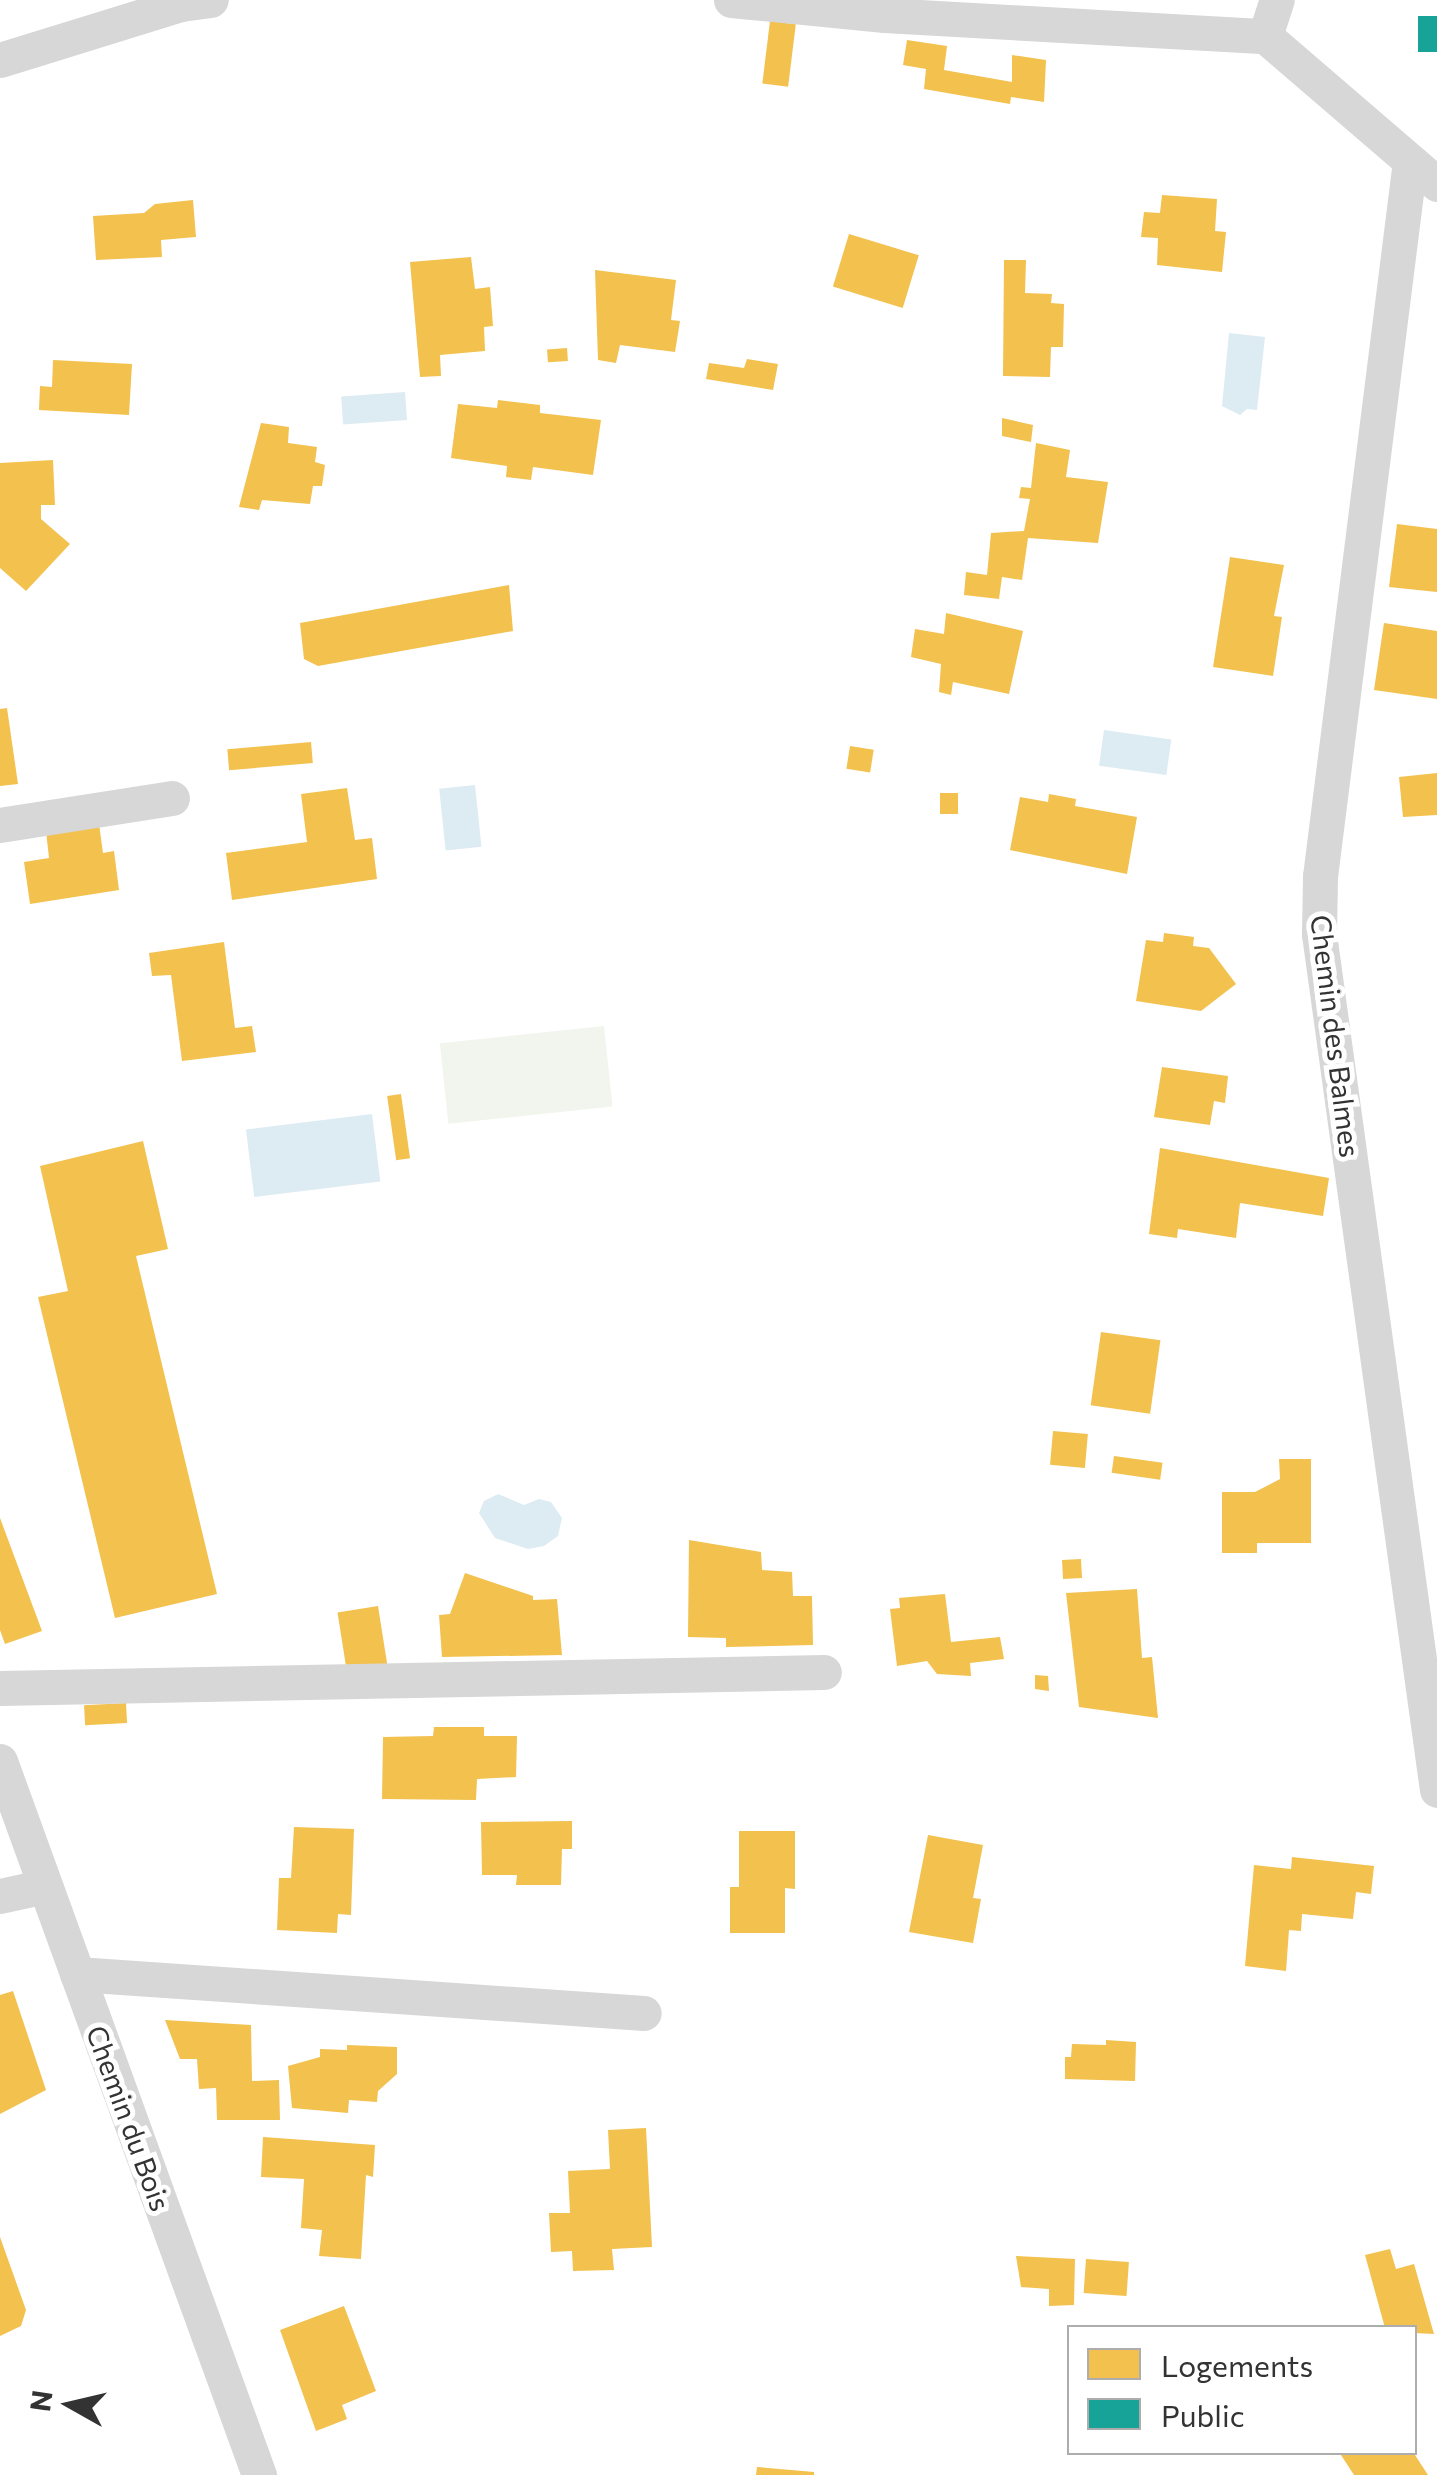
<!DOCTYPE html>
<html>
<head>
<meta charset="utf-8">
<style>
  body { margin:0 }
  #map { position:relative; width:1437px; height:2475px; overflow:hidden; background:#fff; font-family:Commissioner,sans-serif }
  div>[style] { position:absolute }
  .green>* { inset:0; background:#f1f5ed; transform-origin:0 0 }
  .water>* { inset:0; background:#ddebf3; transform-origin:0 0 }
  .homes>* { inset:0; background:#f2c14e; transform-origin:0 0 }
  .public>* { inset:0; background:#17a398; transform-origin:0 0 }
  .minor>* { height:35px; margin:-17.5px; padding:0 17.5px; transform-origin:17.5px; border-radius:17.5px; background:#d7d7d7 }
  span { translate:-50% -50%; white-space:nowrap; text-align:center; line-height:1.15; -webkit-text-stroke:10px #fff; paint-order:stroke }
  .street-label { font-size:28px; color:#333 }
  .legend { position:absolute; left:1067px; top:2325px; width:350px; height:130px; box-sizing:border-box; background:#fff; border:2px solid #adadad; margin:0; padding:12px 18px; list-style:none; font-size:30px; color:#333 }
  .legend li { display:flex; align-items:center; gap:20px; height:50px }
  .legend b { width:50px; border:2px solid #adadad }
  .north { position:absolute; left:20px; top:2355px; width:100px; height:100px; -webkit-text-stroke:8px #fff; paint-order:stroke; rotate:278deg; font-size:28px; font-weight:700; line-height:40px; text-align:center; color:#333 }
  .north::after { content:''; display:block; margin:auto; width:35px; height:45px; background:#333; clip-path:polygon(50% 0,100% 100%,50% 72%,0 100%) }
</style>
</head>
<body>
<div id="map">
  <div class="green">
    <i style="left:604px;top:1026px;width:81px;height:165px;rotate:84deg"></i>
  </div>
  <div class="water">
    <i style="clip-path:polygon(1229px 333px,1265px 337px,1257px 410px,1247px 409px,1240px 415px,1222px 406px)"></i>
    <i style="left:405px;top:392px;width:28px;height:64px;rotate:86deg"></i>
    <i style="left:1104px;top:730px;width:68px;height:36px;rotate:8deg"></i>
    <i style="left:475px;top:785px;width:62px;height:36px;rotate:84deg"></i>
    <i style="left:372px;top:1114px;width:68px;height:127px;rotate:83deg"></i>
    <i style="clip-path:polygon(498px 1494px,524px 1505px,539px 1499px,551px 1502px,562px 1518px,558px 1536px,544px 1546px,528px 1549px,495px 1538px,479px 1513px,484px 1501px)"></i>
  </div>
  <div class="homes">
    <i style="left:770px;top:21px;width:26px;height:63px;rotate:7deg"></i>
    <i style="clip-path:polygon(907px 40px,947px 46px,944px 70px,1012px 82px,1012px 55px,1046px 60px,1044px 102px,1011px 97px,1010px 104px,924px 89px,926px 69px,903px 65px)"></i>
    <i style="clip-path:polygon(1162px 195px,1217px 199px,1215px 231px,1226px 232px,1222px 272px,1157px 265px,1158px 238px,1141px 237px,1144px 212px,1160px 213px)"></i>
    <i style="clip-path:polygon(193px 200px,196px 237px,161px 240px,162px 257px,96px 260px,93px 216px,144px 213px,155px 204px)"></i>
    <i style="left:849px;top:234px;width:73px;height:55px;rotate:17deg"></i>
    <i style="clip-path:polygon(471px 257px,475px 289px,490px 287px,493px 326px,484px 327px,485px 351px,440px 355px,441px 376px,420px 377px,410px 262px)"></i>
    <i style="clip-path:polygon(1004px 260px,1026px 260px,1025px 293px,1052px 294px,1051px 303px,1064px 304px,1063px 347px,1051px 347px,1050px 377px,1003px 376px)"></i>
    <i style="clip-path:polygon(595px 270px,676px 280px,671px 320px,680px 321px,675px 352px,620px 345px,616px 363px,598px 360px)"></i>
    <i style="left:567px;top:348px;width:13px;height:20px;rotate:86deg"></i>
    <i style="clip-path:polygon(747px 359px,778px 364px,773px 390px,706px 379px,709px 363px,744px 368px)"></i>
    <i style="clip-path:polygon(53px 360px,132px 364px,129px 415px,39px 410px,40px 386px,52px 387px)"></i>
    <i style="clip-path:polygon(498px 400px,540px 405px,540px 413px,601px 420px,593px 475px,533px 467px,531px 480px,506px 477px,507px 466px,451px 458px,458px 404px,497px 408px)"></i>
    <i style="clip-path:polygon(1002px 418px,1033px 425px,1031px 442px,1002px 436px)"></i>
    <i style="clip-path:polygon(261px 423px,289px 427px,288px 443px,317px 447px,315px 462px,325px 465px,322px 486px,313px 486px,310px 504px,262px 500px,259px 510px,239px 507px)"></i>
    <i style="clip-path:polygon(1036px 443px,1070px 450px,1066px 477px,1108px 482px,1098px 543px,1028px 538px,1022px 580px,1002px 577px,999px 599px,964px 595px,966px 572px,987px 575px,991px 533px,1024px 531px,1030px 499px,1019px 498px,1021px 487px,1031px 488px)"></i>
    <i style="clip-path:polygon(53px 460px,55px 505px,41px 505px,41px 519px,70px 544px,26px 591px,0 568px,0 463px)"></i>
    <i style="clip-path:polygon(1397px 524px,1437px 529px,1437px 592px,1389px 587px)"></i>
    <i style="clip-path:polygon(1230px 557px,1284px 565px,1274px 616px,1282px 617px,1273px 676px,1213px 667px)"></i>
    <i style="clip-path:polygon(509px 585px,513px 631px,318px 666px,304px 659px,300px 623px)"></i>
    <i style="clip-path:polygon(946px 613px,1023px 631px,1009px 694px,953px 682px,951px 695px,939px 692px,941px 664px,911px 657px,915px 629px,944px 634px)"></i>
    <i style="clip-path:polygon(1384px 623px,1437px 631px,1437px 699px,1374px 690px)"></i>
    <i style="clip-path:polygon(7px 708px,18px 784px,0 786px,0 709px)"></i>
    <i style="left:311px;top:742px;width:21px;height:84px;rotate:85deg"></i>
    <i style="left:850px;top:746px;width:24px;height:23px;rotate:9deg"></i>
    <i style="clip-path:polygon(1437px 773px,1437px 815px,1403px 817px,1399px 777px)"></i>
    <i style="clip-path:polygon(347px 788px,355px 840px,372px 838px,377px 879px,232px 900px,226px 853px,307px 842px,301px 794px)"></i>
    <i style="left:940px;top:793px;width:18px;height:21px"></i>
    <i style="clip-path:polygon(1049px 794px,1076px 799px,1075px 806px,1137px 817px,1127px 874px,1010px 850px,1020px 797px,1048px 802px)"></i>
    <i style="clip-path:polygon(99px 824px,103px 853px,114px 851px,119px 890px,30px 904px,24px 862px,49px 858px,46px 831px)"></i>
    <i style="clip-path:polygon(1164px 933px,1194px 937px,1193px 946px,1209px 948px,1236px 984px,1201px 1011px,1136px 1001px,1146px 940px,1163px 942px)"></i>
    <i style="clip-path:polygon(224px 942px,235px 1028px,252px 1026px,256px 1052px,182px 1061px,171px 975px,152px 976px,149px 953px)"></i>
    <i style="clip-path:polygon(1162px 1067px,1228px 1076px,1225px 1103px,1214px 1101px,1210px 1125px,1154px 1117px)"></i>
    <i style="left:401px;top:1094px;width:65px;height:14px;rotate:82deg"></i>
    <i style="clip-path:polygon(143px 1141px,168px 1249px,136px 1256px,217px 1594px,115px 1618px,38px 1297px,68px 1291px,40px 1166px)"></i>
    <i style="clip-path:polygon(1160px 1148px,1329px 1178px,1323px 1216px,1240px 1203px,1236px 1238px,1178px 1229px,1177px 1238px,1149px 1234px)"></i>
    <i style="left:1101px;top:1332px;width:60px;height:74px;rotate:8deg"></i>
    <i style="left:1053px;top:1431px;width:35px;height:34px;rotate:5deg"></i>
    <i style="left:1114px;top:1456px;width:49px;height:17px;rotate:8deg"></i>
    <i style="clip-path:polygon(1279px 1459px,1311px 1459px,1311px 1543px,1257px 1543px,1257px 1553px,1222px 1553px,1222px 1492px,1255px 1492px,1280px 1479px)"></i>
    <i style="clip-path:polygon(0 1518px,42px 1631px,5px 1644px,0 1630px)"></i>
    <i style="clip-path:polygon(689px 1540px,761px 1552px,762px 1570px,792px 1572px,793px 1596px,812px 1596px,813px 1645px,726px 1647px,726px 1638px,688px 1637px)"></i>
    <i style="left:1081px;top:1559px;width:19px;height:19px;rotate:87deg"></i>
    <i style="clip-path:polygon(465px 1573px,533px 1596px,533px 1600px,557px 1599px,562px 1655px,442px 1657px,439px 1615px,450px 1614px)"></i>
    <i style="clip-path:polygon(1137px 1589px,1142px 1658px,1152px 1657px,1158px 1718px,1079px 1707px,1066px 1593px)"></i>
    <i style="clip-path:polygon(945px 1594px,951px 1642px,1000px 1637px,1004px 1659px,970px 1663px,971px 1676px,937px 1674px,927px 1661px,897px 1666px,890px 1609px,900px 1608px,899px 1598px)"></i>
    <i style="left:378px;top:1606px;width:63px;height:41px;rotate:81deg"></i>
    <i style="clip-path:polygon(1035px 1675px,1048px 1676px,1049px 1691px,1035px 1689px)"></i>
    <i style="left:126px;top:1703px;width:20px;height:42px;rotate:87deg"></i>
    <i style="clip-path:polygon(434px 1727px,484px 1727px,484px 1736px,517px 1736px,516px 1777px,477px 1779px,476px 1800px,382px 1799px,383px 1737px,433px 1736px)"></i>
    <i style="clip-path:polygon(572px 1821px,572px 1849px,562px 1849px,561px 1885px,516px 1885px,517px 1875px,482px 1875px,481px 1822px)"></i>
    <i style="clip-path:polygon(294px 1827px,354px 1829px,351px 1915px,338px 1914px,337px 1933px,277px 1930px,279px 1878px,291px 1878px)"></i>
    <i style="clip-path:polygon(739px 1831px,795px 1831px,795px 1889px,785px 1888px,785px 1933px,730px 1933px,730px 1887px,739px 1887px)"></i>
    <i style="clip-path:polygon(928px 1835px,983px 1845px,973px 1898px,981px 1899px,973px 1943px,909px 1932px)"></i>
    <i style="clip-path:polygon(1292px 1857px,1374px 1866px,1371px 1894px,1356px 1892px,1353px 1919px,1302px 1914px,1301px 1931px,1289px 1930px,1286px 1971px,1245px 1966px,1254px 1865px,1291px 1869px)"></i>
    <i style="clip-path:polygon(13px 1991px,46px 2090px,0 2114px,0 1995px)"></i>
    <i style="clip-path:polygon(165px 2020px,251px 2025px,252px 2081px,279px 2080px,280px 2120px,217px 2120px,216px 2088px,199px 2089px,197px 2059px,180px 2059px)"></i>
    <i style="clip-path:polygon(1106px 2040px,1136px 2042px,1135px 2081px,1065px 2079px,1065px 2057px,1071px 2057px,1072px 2044px,1106px 2045px)"></i>
    <i style="clip-path:polygon(347px 2045px,397px 2047px,397px 2074px,378px 2091px,377px 2102px,349px 2100px,348px 2113px,292px 2108px,288px 2066px,320px 2057px,320px 2049px,347px 2050px)"></i>
    <i style="clip-path:polygon(646px 2128px,652px 2247px,612px 2249px,614px 2270px,573px 2271px,572px 2251px,551px 2252px,549px 2213px,570px 2213px,568px 2171px,610px 2169px,608px 2130px)"></i>
    <i style="clip-path:polygon(263px 2137px,375px 2145px,373px 2177px,366px 2175px,361px 2259px,319px 2256px,322px 2230px,301px 2228px,304px 2179px,261px 2177px)"></i>
    <i style="clip-path:polygon(0 2237px,26px 2310px,21px 2326px,0 2336px)"></i>
    <i style="clip-path:polygon(1390px 2249px,1396px 2269px,1414px 2264px,1434px 2334px,1414px 2333px,1414px 2328px,1385px 2328px,1365px 2255px)"></i>
    <i style="clip-path:polygon(1016px 2256px,1075px 2259px,1074px 2305px,1049px 2306px,1049px 2289px,1021px 2287px)"></i>
    <i style="left:1086px;top:2259px;width:43px;height:34px;rotate:4deg"></i>
    <i style="clip-path:polygon(344px 2306px,376px 2391px,342px 2405px,347px 2419px,316px 2431px,280px 2330px)"></i>
    <i style="clip-path:polygon(1339px 2452px,1413px 2452px,1428px 2475px,1354px 2475px)"></i>
    <i style="clip-path:polygon(757px 2467px,814px 2472px,814px 2475px,756px 2475px)"></i>
  </div>
  <div class="public">
    <i style="left:1418px;top:16px;width:19px;height:36px"></i>
  </div>
  <div class="minor">
    <i style="left:731px;top:0;width:154px;rotate:5.6deg"></i>
    <i style="left:884px;top:15px;width:382px;rotate:3.2deg"></i>
    <i style="left:1265px;top:36px;width:227px;rotate:40.7deg"></i>
    <i style="left:1265px;top:36px;width:38px;rotate:-72deg"></i>
    <i style="left:0;top:60px;width:189px;rotate:-17.2deg"></i>
    <i style="left:181px;top:4px;width:30px;rotate:-8deg"></i>
    <i style="left:1410px;top:161px;width:721px;rotate:97.17deg"></i>
    <i style="left:1320px;top:876px;width:58px;rotate:91deg"></i>
    <i style="left:1319px;top:934px;width:864px;rotate:82.15deg"></i>
    <i style="left:0;top:825px;width:174px;rotate:-8.9deg"></i>
    <i style="left:0;top:1688px;width:824px;rotate:-1.11deg"></i>
    <i style="left:0;top:1761px;width:760px;rotate:70.06deg"></i>
    <i style="left:0;top:1896px;width:46px;rotate:-12.5deg"></i>
    <i style="left:77px;top:1974px;width:568px;rotate:3.93deg"></i>
  </div>
  <div class="street-label">
    <span style="left:1336px;top:1036px;rotate:83deg">Chemin des Balmes</span>
    <span style="left:129px;top:2118px;rotate:70deg">Chemin du Bois</span>
  </div>
  <ul class="legend">
  <li><b style="height:28px;background:#f2c14e"></b>Logements</li>
  <li><b style="height:28px;background:#17a398"></b>Public</li>
  </ul>
  <div class="north">N</div>
</div>
</body>
</html>
